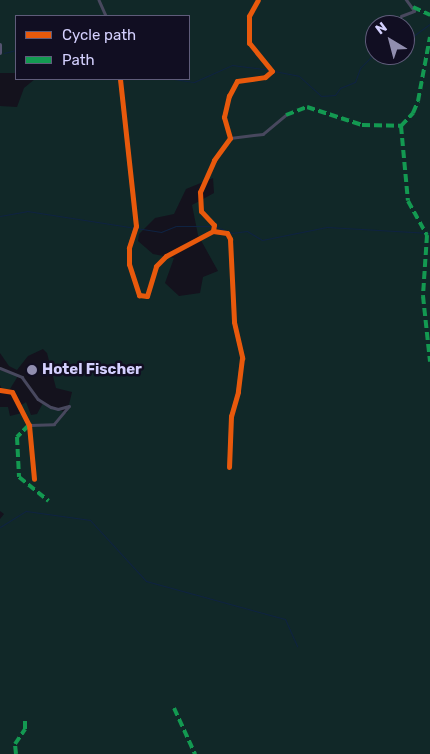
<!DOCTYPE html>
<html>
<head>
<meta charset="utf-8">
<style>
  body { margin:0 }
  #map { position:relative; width:430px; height:754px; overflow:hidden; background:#14121d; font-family:Rubik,sans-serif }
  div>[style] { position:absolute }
  .green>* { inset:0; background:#112828 }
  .stream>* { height:1px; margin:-0.5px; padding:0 0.5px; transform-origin:0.5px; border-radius:0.5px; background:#0f2342 }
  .street>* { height:2.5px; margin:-1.25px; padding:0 1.25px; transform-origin:1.25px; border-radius:1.25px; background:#48485e }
  .secondary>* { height:4px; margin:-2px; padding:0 2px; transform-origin:2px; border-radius:2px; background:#555471 }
  .quiet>* { height:4px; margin-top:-2px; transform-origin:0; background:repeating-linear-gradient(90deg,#139951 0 8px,transparent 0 12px) }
  .cycleway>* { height:5px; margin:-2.5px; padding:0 2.5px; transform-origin:2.5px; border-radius:2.5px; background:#e8590c }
  .dots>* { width:14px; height:14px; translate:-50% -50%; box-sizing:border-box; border:2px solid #110e22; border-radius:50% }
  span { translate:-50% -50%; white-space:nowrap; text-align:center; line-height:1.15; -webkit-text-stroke:5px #110e22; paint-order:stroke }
  .poi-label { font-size:15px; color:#d4d0fe; font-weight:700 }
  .left { translate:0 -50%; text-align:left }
  .legend { position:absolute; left:15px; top:15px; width:175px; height:65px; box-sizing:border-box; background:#110e22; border:1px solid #5f5c7a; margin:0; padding:6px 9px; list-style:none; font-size:15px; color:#d4d0fe }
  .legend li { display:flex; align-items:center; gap:10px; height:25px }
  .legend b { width:25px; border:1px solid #5f5c7a }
  .north { position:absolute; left:365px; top:15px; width:50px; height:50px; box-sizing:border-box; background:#110e22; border:1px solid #5f5c7a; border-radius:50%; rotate:323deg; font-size:14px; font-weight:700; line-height:20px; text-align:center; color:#d4d0fe }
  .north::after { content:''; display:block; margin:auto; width:18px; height:22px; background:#918eaf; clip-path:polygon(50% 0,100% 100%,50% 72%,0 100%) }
</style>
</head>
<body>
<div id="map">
  <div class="green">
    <i style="clip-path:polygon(evenodd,0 0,430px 0,430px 754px,0 754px,0 519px,4px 514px,0 511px,0 407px,8px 407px,10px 416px,22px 413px,20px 406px,26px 402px,31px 415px,37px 414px,43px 403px,67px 413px,72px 392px,56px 388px,47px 353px,43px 349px,28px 356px,17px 370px,9px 366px,0 353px,0 106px,17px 107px,24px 88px,35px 79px,189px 79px,189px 16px,16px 16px,16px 73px,0 73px,0 0,375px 25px,405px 25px,405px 55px,375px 55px,375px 25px,0 0,213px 178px,214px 193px,192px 205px,198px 235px,218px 271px,203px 277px,200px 293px,179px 296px,165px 283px,174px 258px,153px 254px,138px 241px,139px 234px,155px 218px,174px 214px,186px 189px,213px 178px)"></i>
    <i style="clip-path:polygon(0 370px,18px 376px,10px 389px,2px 389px,0 385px)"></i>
  </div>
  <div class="stream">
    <i style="left:52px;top:16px;width:18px"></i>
    <i style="left:405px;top:42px;width:31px;rotate:-36deg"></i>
    <i style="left:4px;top:53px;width:12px;rotate:-14deg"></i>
    <i style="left:274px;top:71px;width:25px;rotate:11deg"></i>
    <i style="left:299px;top:76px;width:30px;rotate:42deg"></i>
    <i style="left:321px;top:96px;width:14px;rotate:-4deg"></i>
    <i style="left:335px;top:95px;width:9px;rotate:-54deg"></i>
    <i style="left:340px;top:88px;width:16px;rotate:-22deg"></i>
    <i style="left:355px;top:82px;width:15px;rotate:-70deg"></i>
    <i style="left:360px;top:68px;width:21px;rotate:-45deg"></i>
    <i style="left:174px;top:79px;width:20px;rotate:9deg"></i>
    <i style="left:194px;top:82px;width:42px;rotate:-24.1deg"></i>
    <i style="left:232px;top:65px;width:38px;rotate:7deg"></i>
    <i style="left:0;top:216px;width:27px;rotate:-10deg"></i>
    <i style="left:27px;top:211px;width:136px;rotate:8.9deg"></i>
    <i style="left:161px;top:232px;width:16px;rotate:-22deg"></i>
    <i style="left:176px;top:226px;width:38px"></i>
    <i style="left:214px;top:226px;width:19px;rotate:21deg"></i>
    <i style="left:232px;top:233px;width:15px;rotate:-8deg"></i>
    <i style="left:247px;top:231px;width:17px;rotate:31deg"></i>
    <i style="left:262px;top:240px;width:66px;rotate:-11.3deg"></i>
    <i style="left:327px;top:227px;width:103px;rotate:3.3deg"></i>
    <i style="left:0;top:527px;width:31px;rotate:-32deg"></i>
    <i style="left:26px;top:511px;width:65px;rotate:8deg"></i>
    <i style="left:90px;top:520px;width:83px;rotate:47.4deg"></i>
    <i style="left:146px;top:581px;width:144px;rotate:15.3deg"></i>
    <i style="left:285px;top:619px;width:30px;rotate:66deg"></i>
  </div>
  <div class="street">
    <i style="left:99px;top:0;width:17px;rotate:66deg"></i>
    <i style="left:401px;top:16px;width:14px;rotate:-21deg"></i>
    <i style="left:414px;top:11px;width:14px;rotate:-126deg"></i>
    <i style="left:120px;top:79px;width:148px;rotate:83.8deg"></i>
    <i style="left:136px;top:226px;width:23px;rotate:108deg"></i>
    <i style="left:129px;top:248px;width:16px;rotate:90deg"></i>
    <i style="left:129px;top:264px;width:33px;rotate:72deg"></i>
    <i style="left:139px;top:295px;width:8px;rotate:7deg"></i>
    <i style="left:147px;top:296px;width:31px;rotate:-73deg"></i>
    <i style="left:156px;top:266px;width:14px;rotate:-45deg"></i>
    <i style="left:166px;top:256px;width:53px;rotate:-28deg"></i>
    <i style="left:213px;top:231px;width:14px;rotate:8deg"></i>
    <i style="left:227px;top:233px;width:7px;rotate:63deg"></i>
    <i style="left:230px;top:239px;width:83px;rotate:87.2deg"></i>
    <i style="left:234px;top:322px;width:37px;rotate:77deg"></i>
    <i style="left:242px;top:358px;width:34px;rotate:97deg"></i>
    <i style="left:238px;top:392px;width:25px;rotate:106deg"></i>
    <i style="left:231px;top:416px;width:51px;rotate:92.2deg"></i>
    <i style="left:230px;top:138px;width:33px;rotate:-7deg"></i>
    <i style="left:263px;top:134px;width:30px;rotate:-40deg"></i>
    <i style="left:213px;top:231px;width:6px;rotate:-81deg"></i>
    <i style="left:214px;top:225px;width:19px;rotate:-133deg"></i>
    <i style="left:201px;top:211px;width:19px;rotate:-93deg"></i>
    <i style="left:200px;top:192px;width:35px;rotate:-66deg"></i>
    <i style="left:214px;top:160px;width:27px;rotate:-54deg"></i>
    <i style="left:230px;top:138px;width:22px;rotate:-106deg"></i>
    <i style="left:224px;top:117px;width:22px;rotate:-77deg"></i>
    <i style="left:229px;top:96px;width:17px;rotate:-62deg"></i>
    <i style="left:237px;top:81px;width:28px;rotate:-8deg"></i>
    <i style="left:265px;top:77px;width:9px;rotate:-41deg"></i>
    <i style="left:272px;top:71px;width:36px;rotate:-129deg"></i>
    <i style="left:249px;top:43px;width:27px;rotate:-90deg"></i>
    <i style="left:249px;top:16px;width:18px;rotate:-61deg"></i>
    <i style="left:0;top:368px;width:24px;rotate:22deg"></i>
    <i style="left:22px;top:377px;width:27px;rotate:54deg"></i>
    <i style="left:38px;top:399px;width:15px;rotate:32deg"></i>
    <i style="left:51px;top:407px;width:7px;rotate:16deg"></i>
    <i style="left:58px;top:409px;width:11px;rotate:-15deg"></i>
    <i style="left:0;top:390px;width:12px;rotate:9deg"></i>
    <i style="left:12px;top:392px;width:37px;rotate:63deg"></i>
    <i style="left:29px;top:425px;width:54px;rotate:84.7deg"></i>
    <i style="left:30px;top:425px;width:24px;rotate:-2deg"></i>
    <i style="left:54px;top:424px;width:23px;rotate:-50deg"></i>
  </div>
  <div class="secondary">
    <i style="left:0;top:45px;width:8px;rotate:90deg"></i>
  </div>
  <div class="quiet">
    <i style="left:413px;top:7px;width:19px;rotate:25deg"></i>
    <i style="left:286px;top:115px;width:22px;rotate:-21deg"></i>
    <i style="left:307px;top:107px;width:58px;rotate:18.1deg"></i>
    <i style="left:362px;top:125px;width:39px;rotate:1deg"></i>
    <i style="left:401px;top:126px;width:75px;rotate:84.7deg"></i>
    <i style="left:408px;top:201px;width:39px;rotate:61deg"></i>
    <i style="left:427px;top:235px;width:61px;rotate:93.8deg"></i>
    <i style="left:423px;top:296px;width:66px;rotate:83.9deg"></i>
    <i style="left:401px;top:126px;width:18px;rotate:-47deg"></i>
    <i style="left:413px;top:113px;width:13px;rotate:-67deg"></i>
    <i style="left:418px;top:101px;width:65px;rotate:-79.4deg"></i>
    <i style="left:29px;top:425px;width:17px;rotate:135deg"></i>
    <i style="left:17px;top:437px;width:40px;rotate:87.1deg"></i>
    <i style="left:19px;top:477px;width:38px;rotate:39deg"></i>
    <i style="left:174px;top:708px;width:51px;rotate:65.5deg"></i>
    <i style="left:16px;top:754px;width:10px;rotate:-96deg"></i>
    <i style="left:15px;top:744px;width:18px;rotate:-56deg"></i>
    <i style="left:25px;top:729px;width:8px;rotate:-90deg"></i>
  </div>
  <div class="cycleway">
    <i style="left:120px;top:79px;width:148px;rotate:83.8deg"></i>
    <i style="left:136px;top:226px;width:23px;rotate:108deg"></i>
    <i style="left:129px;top:248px;width:16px;rotate:90deg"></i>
    <i style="left:129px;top:264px;width:33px;rotate:72deg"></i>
    <i style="left:139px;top:295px;width:8px;rotate:7deg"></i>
    <i style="left:147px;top:296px;width:31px;rotate:-73deg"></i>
    <i style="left:156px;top:266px;width:14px;rotate:-45deg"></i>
    <i style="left:166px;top:256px;width:53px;rotate:-28deg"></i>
    <i style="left:213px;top:231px;width:14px;rotate:8deg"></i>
    <i style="left:227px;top:233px;width:7px;rotate:63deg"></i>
    <i style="left:230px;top:239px;width:83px;rotate:87.2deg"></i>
    <i style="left:234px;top:322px;width:37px;rotate:77deg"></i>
    <i style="left:242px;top:358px;width:34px;rotate:97deg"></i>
    <i style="left:238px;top:392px;width:25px;rotate:106deg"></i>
    <i style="left:231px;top:416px;width:51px;rotate:92.2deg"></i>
    <i style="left:213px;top:231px;width:6px;rotate:-81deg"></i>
    <i style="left:214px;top:225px;width:19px;rotate:-133deg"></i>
    <i style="left:201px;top:211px;width:19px;rotate:-93deg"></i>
    <i style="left:200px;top:192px;width:35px;rotate:-66deg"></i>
    <i style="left:214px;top:160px;width:27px;rotate:-54deg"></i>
    <i style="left:230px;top:138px;width:22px;rotate:-106deg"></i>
    <i style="left:224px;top:117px;width:22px;rotate:-77deg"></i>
    <i style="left:229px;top:96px;width:17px;rotate:-62deg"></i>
    <i style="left:237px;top:81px;width:28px;rotate:-8deg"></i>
    <i style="left:265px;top:77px;width:9px;rotate:-41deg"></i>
    <i style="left:272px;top:71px;width:36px;rotate:-129deg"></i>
    <i style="left:249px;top:43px;width:27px;rotate:-90deg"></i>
    <i style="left:249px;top:16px;width:18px;rotate:-61deg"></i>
    <i style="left:0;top:390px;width:12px;rotate:9deg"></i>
    <i style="left:12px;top:392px;width:37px;rotate:63deg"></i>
    <i style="left:29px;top:425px;width:54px;rotate:84.7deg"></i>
  </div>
  <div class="dots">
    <i style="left:32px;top:370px;background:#918eaf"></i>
  </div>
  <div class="poi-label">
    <span class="left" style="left:42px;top:370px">Hotel Fischer</span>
  </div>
  <ul class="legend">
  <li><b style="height:6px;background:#e8590c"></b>Cycle path</li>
  <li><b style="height:6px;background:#139951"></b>Path</li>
  </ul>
  <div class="north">N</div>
</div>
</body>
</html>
